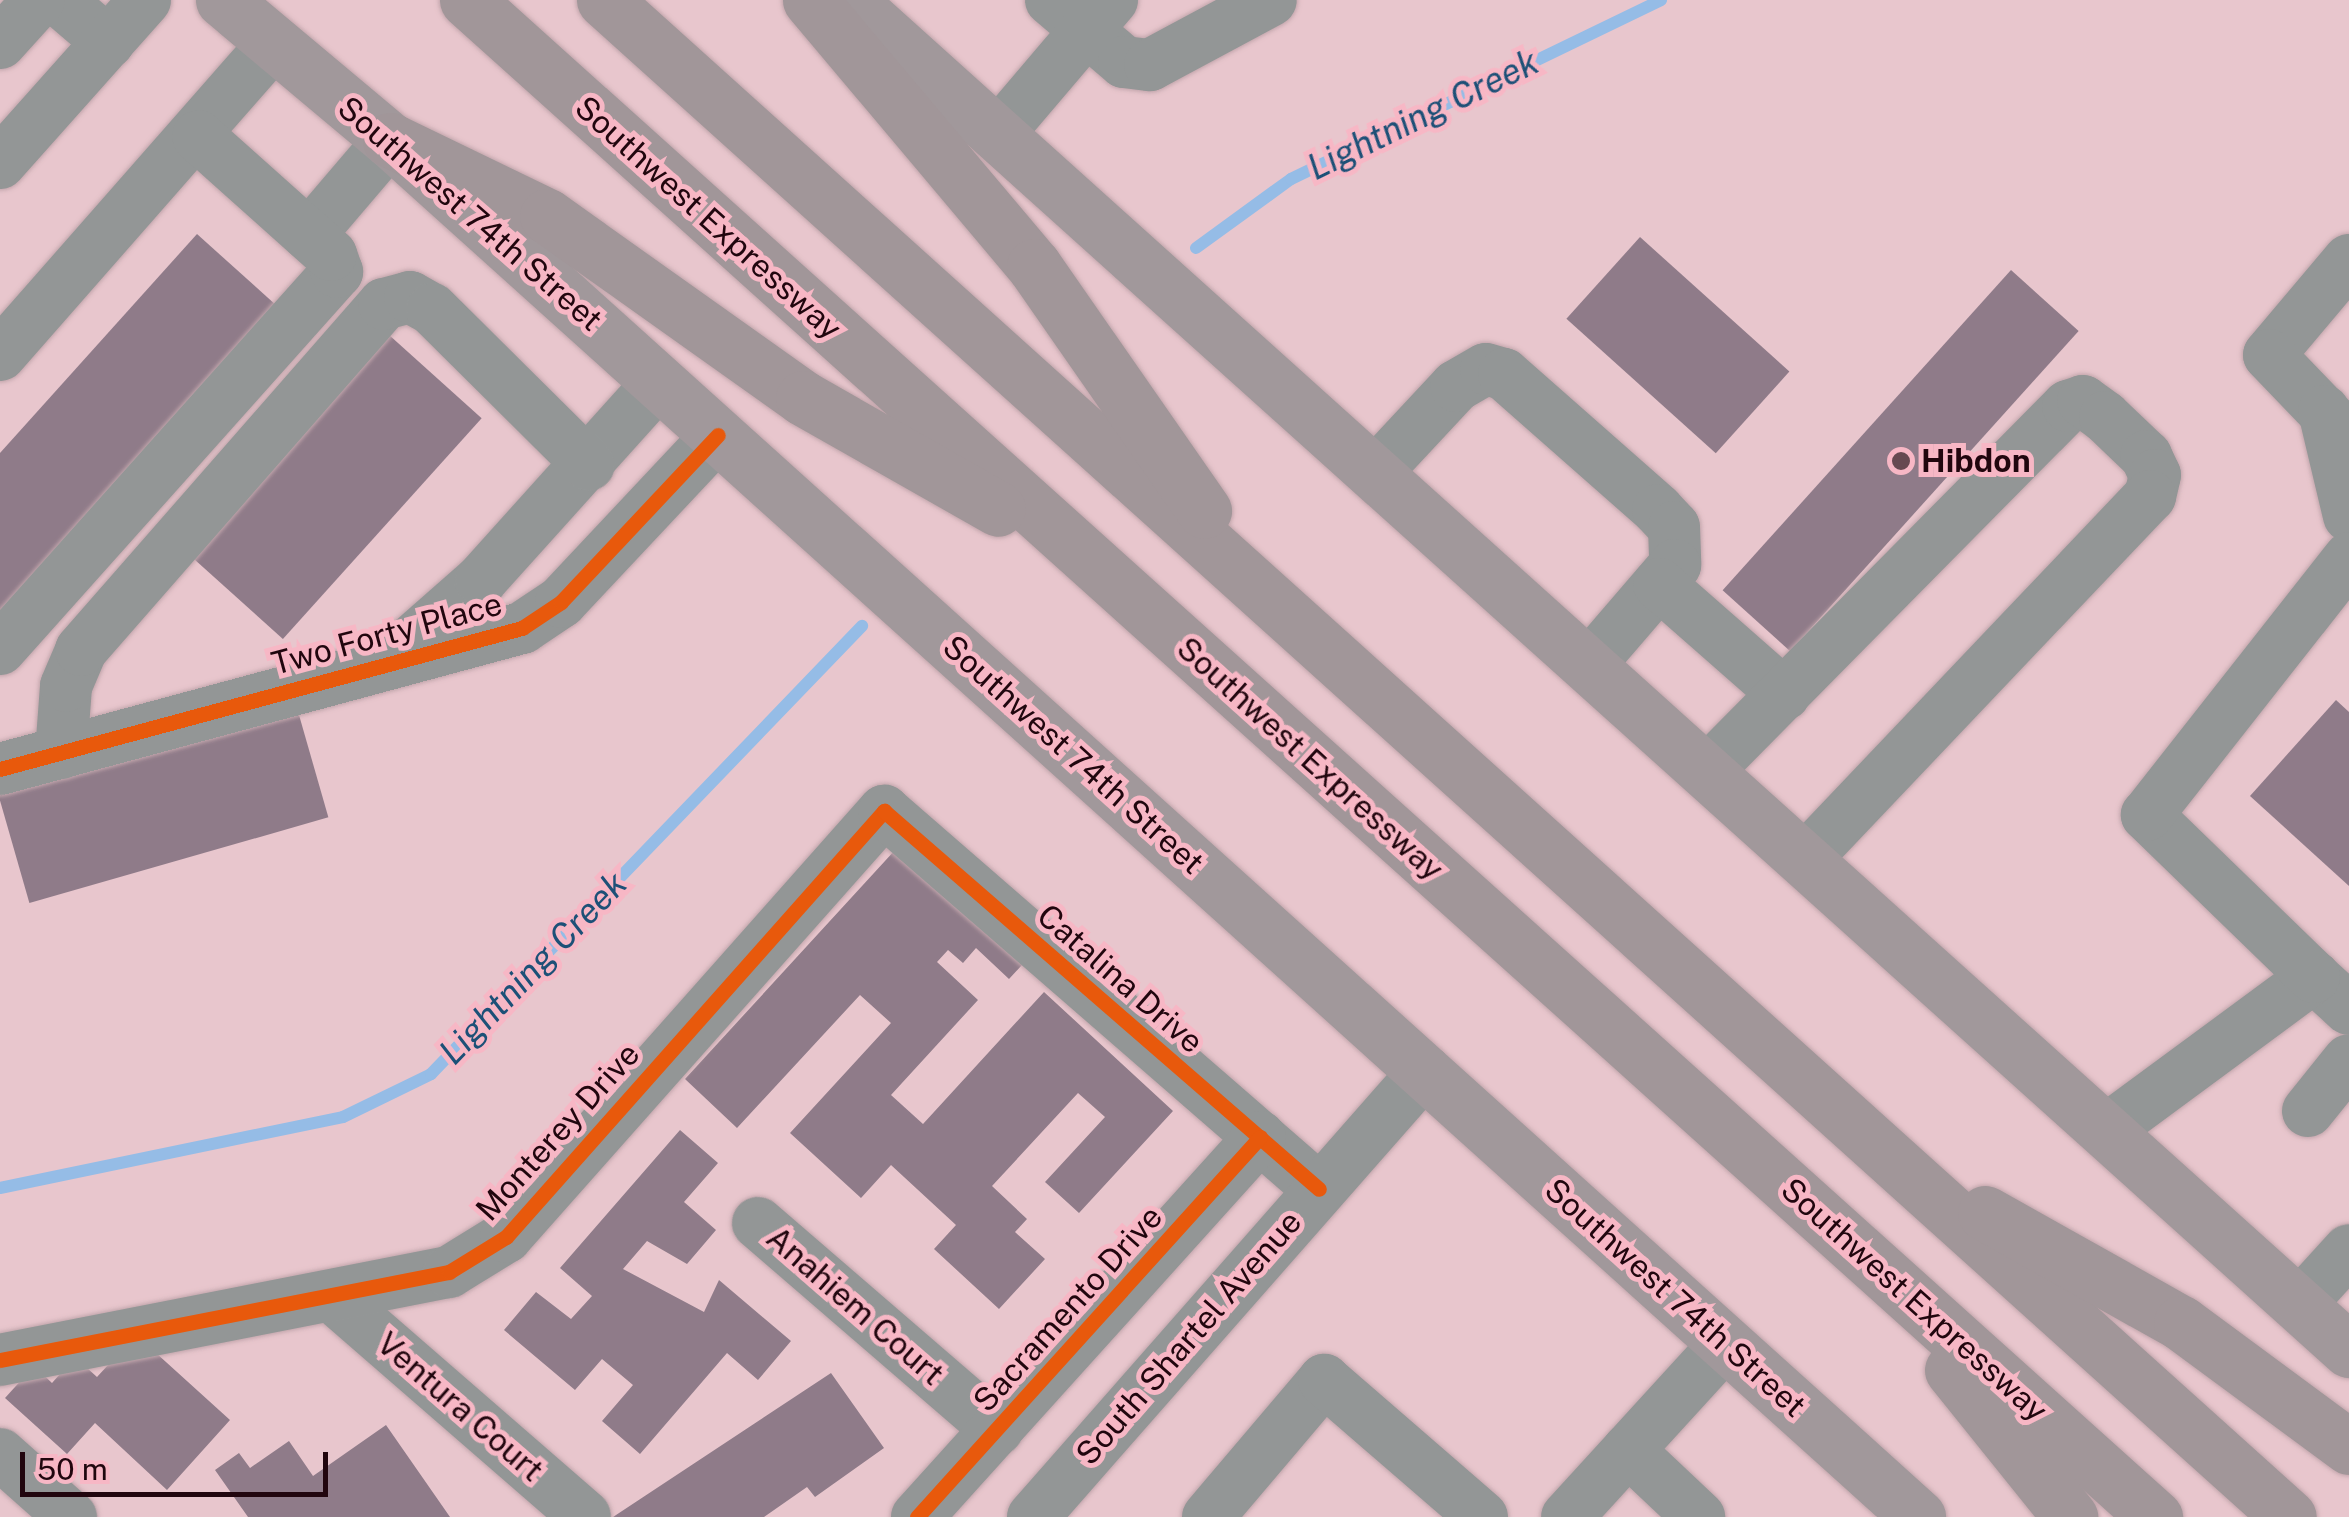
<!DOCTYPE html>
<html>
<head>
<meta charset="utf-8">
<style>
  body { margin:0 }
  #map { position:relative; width:2349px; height:1517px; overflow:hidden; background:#e8c6cd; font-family:"Public Sans",sans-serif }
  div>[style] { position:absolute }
  .stream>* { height:12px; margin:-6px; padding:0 6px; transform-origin:6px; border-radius:6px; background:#95bce6 }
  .building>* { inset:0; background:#8f7b89; transform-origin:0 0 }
  .roads { filter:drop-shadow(0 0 2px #c2a6ac) drop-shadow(0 0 2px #c2a6ac) }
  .minor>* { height:52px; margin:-26px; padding:0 26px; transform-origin:26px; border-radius:26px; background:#939696 }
  .major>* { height:55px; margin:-27.5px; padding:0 27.5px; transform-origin:27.5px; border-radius:27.5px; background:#a1989b }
  .highway>* { height:55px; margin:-27.5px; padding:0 27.5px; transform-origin:27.5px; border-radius:27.5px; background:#a19699 }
  .cycleway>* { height:15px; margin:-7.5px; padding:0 7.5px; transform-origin:7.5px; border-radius:7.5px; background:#e8590c }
  .dots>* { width:28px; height:28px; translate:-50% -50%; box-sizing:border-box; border:5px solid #f7b7c5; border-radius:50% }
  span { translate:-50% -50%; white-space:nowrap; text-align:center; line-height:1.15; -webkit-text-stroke:10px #f7b7c5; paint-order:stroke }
  .street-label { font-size:32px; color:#21060e }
  .poi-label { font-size:32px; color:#21060e; font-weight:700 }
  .left { translate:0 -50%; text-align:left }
  .water-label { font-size:35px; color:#1d5077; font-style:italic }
  .scale { position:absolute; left:20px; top:1452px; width:308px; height:45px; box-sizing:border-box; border:5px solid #21060e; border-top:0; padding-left:12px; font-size:30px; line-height:35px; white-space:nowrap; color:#21060e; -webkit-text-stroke:8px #f7b7c5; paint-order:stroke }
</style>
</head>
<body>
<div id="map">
  <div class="stream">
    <i style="left:1196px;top:248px;width:117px;rotate:-36deg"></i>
    <i style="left:1291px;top:179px;width:411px;rotate:-25.8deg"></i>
    <i style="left:0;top:1188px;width:350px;rotate:-11.7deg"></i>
    <i style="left:343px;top:1117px;width:98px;rotate:-26deg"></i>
    <i style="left:431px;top:1074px;width:622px;rotate:-46.11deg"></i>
  </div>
  <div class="building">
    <i style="clip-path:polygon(197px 234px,277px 306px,0 614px,0 453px)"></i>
    <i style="left:1640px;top:237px;width:201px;height:110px;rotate:42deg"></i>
    <i style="left:2011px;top:270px;width:91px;height:431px;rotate:42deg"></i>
    <i style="left:388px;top:334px;width:126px;height:297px;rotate:42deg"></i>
    <i style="clip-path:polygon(2336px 700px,2349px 712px,2349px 886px,2250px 796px)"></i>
    <i style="left:295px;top:701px;width:121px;height:311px;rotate:74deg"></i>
    <i style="clip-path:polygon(907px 837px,1033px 953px,1009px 979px,976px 948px,963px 963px,948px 950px,937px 962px,978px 1000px,891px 1095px,923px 1124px,1044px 992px,1173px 1111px,1079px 1213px,1045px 1182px,1105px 1117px,1078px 1093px,992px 1186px,1027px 1219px,1015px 1232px,1045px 1259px,999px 1309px,934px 1249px,956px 1225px,891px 1165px,861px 1198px,790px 1133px,891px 1023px,860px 995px,737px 1128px,685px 1079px)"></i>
    <i style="clip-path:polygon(680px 1130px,718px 1163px,684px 1202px,716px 1230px,687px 1264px,647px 1241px,623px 1269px,704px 1312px,719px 1280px,791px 1341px,758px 1380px,727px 1353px,640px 1454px,602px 1421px,633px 1385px,602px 1359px,575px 1390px,504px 1330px,536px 1292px,571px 1319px,592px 1296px,560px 1268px)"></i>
    <i style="clip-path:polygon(145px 1343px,230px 1420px,167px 1490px,95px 1423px,67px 1454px,5px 1398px,34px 1366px,52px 1383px,75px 1357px,97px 1377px,120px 1352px)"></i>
    <i style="clip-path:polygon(831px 1373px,884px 1448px,815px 1497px,807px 1487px,764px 1517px,613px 1517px)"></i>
    <i style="clip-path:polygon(386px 1425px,450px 1517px,248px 1517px,215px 1470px,239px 1453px,250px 1468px,289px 1441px,313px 1476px)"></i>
  </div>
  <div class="roads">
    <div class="minor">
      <i style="left:59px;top:0;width:65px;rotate:40.6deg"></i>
      <i style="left:1051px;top:0;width:96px;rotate:40.3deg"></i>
      <i style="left:1124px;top:62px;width:26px;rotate:7deg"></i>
      <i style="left:1150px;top:65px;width:137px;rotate:-28.2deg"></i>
      <i style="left:0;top:43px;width:58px;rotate:-47.8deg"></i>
      <i style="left:998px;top:134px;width:176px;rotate:-49.6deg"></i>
      <i style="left:0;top:163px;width:218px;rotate:-48.3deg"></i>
      <i style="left:309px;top:235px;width:125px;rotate:-49.5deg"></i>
      <i style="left:2349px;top:260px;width:124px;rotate:130.1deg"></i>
      <i style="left:2269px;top:355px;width:115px;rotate:46.1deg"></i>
      <i style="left:0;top:355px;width:414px;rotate:-48.7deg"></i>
      <i style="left:2324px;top:411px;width:108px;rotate:76.6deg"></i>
      <i style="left:1374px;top:474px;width:120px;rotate:-47deg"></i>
      <i style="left:1456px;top:386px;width:34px;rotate:-30deg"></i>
      <i style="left:1486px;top:369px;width:19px;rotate:16deg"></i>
      <i style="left:1504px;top:374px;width:205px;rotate:41.4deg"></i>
      <i style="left:1658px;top:510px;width:23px;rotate:47deg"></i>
      <i style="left:1674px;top:527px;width:38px;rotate:88deg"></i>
      <i style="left:1675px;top:565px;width:133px;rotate:130.7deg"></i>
      <i style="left:1659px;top:584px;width:167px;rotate:41.3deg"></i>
      <i style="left:0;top:649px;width:506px;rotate:-48.21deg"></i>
      <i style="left:337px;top:272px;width:18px;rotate:-109deg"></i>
      <i style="left:331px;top:255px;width:178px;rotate:-138.2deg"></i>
      <i style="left:398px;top:653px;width:111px;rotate:-41.3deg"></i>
      <i style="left:481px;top:580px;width:266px;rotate:-48deg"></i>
      <i style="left:61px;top:753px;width:67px;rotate:-85.7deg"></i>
      <i style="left:66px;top:686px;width:39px;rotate:-67deg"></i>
      <i style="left:81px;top:650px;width:460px;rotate:-48.8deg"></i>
      <i style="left:384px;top:304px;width:27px;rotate:-15deg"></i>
      <i style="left:410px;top:297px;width:25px;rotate:29deg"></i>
      <i style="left:432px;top:309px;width:221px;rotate:44.8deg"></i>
      <i style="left:0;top:769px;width:541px;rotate:-15.12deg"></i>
      <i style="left:522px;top:628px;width:47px;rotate:-33.7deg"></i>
      <i style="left:561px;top:602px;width:229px;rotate:-46.8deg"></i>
      <i style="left:1706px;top:772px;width:515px;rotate:-45.31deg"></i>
      <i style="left:2068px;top:406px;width:16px;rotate:-18deg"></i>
      <i style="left:2083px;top:401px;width:27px;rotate:36deg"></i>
      <i style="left:2105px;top:417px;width:57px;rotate:43.6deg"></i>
      <i style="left:2146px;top:456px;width:21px;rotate:65deg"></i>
      <i style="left:2155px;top:475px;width:22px;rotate:103deg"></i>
      <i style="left:2150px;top:496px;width:502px;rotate:133.55deg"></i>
      <i style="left:2314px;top:977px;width:47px;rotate:42.4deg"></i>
      <i style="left:2308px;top:1111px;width:65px;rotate:-51.2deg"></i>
      <i style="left:2105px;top:1131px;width:260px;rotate:-36.4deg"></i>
      <i style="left:2314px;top:977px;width:233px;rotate:-135.9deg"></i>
      <i style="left:2147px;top:815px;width:327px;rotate:-51.8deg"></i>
      <i style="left:758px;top:1223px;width:316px;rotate:40.8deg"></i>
      <i style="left:335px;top:1299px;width:331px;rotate:41deg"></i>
      <i style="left:2299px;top:1305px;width:74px;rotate:-47.7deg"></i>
      <i style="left:0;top:1360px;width:458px;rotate:-11.1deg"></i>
      <i style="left:449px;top:1272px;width:67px;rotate:-31.6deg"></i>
      <i style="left:506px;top:1237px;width:570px;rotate:-48.42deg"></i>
      <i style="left:884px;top:811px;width:576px;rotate:40.99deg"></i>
      <i style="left:1628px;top:1450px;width:98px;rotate:43.3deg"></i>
      <i style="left:0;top:1454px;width:95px;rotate:41.6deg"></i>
      <i style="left:917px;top:1517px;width:512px;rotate:-47.93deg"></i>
      <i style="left:1033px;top:1517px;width:594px;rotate:-48.69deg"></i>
      <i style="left:1208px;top:1517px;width:180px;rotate:-49.7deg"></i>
      <i style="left:1324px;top:1380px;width:209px;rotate:40.9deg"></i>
      <i style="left:1567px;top:1517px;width:234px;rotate:-47.6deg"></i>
    </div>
    <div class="major">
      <i style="left:223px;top:0;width:218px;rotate:40deg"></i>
      <i style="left:390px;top:140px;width:2057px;rotate:42.02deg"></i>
      <i style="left:848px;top:0;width:2019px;rotate:41.97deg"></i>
    </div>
    <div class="highway">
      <i style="left:467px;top:0;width:2270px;rotate:41.95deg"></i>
      <i style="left:604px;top:0;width:2267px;rotate:42deg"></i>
      <i style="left:810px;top:0;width:348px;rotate:49.9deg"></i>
      <i style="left:1034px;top:266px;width:298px;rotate:55.2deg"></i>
      <i style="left:390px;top:140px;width:174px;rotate:25.8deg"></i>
      <i style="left:547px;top:216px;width:314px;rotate:35.4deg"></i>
      <i style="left:803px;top:398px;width:224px;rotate:29.6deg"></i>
      <i style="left:1985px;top:1213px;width:225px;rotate:29.3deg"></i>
      <i style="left:2181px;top:1323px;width:209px;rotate:36.4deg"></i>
      <i style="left:1952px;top:1370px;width:189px;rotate:51.2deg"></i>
    </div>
  </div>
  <div class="cycleway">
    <i style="left:0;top:769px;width:541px;rotate:-15.12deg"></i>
    <i style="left:522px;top:628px;width:47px;rotate:-33.7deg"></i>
    <i style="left:561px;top:602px;width:229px;rotate:-46.8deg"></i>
    <i style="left:0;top:1360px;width:458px;rotate:-11.1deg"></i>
    <i style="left:449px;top:1272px;width:67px;rotate:-31.6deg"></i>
    <i style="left:506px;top:1237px;width:570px;rotate:-48.42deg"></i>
    <i style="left:884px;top:811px;width:576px;rotate:40.99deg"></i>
    <i style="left:917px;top:1517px;width:512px;rotate:-47.93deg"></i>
  </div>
  <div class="dots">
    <i style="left:1901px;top:461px;background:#674951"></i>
  </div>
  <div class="street-label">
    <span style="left:470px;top:214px;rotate:41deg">Southwest 74th Street</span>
    <span style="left:708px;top:218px;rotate:42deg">Southwest Expressway</span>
    <span style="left:387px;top:634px;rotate:-15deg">Two Forty Place</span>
    <span style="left:1073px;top:755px;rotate:42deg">Southwest 74th Street</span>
    <span style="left:1310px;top:759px;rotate:42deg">Southwest Expressway</span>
    <span style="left:1120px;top:979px;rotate:41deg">Catalina Drive</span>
    <span style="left:558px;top:1132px;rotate:-48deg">Monterey Drive</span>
    <span style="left:1675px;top:1298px;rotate:42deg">Southwest 74th Street</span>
    <span style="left:1914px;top:1300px;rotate:42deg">Southwest Expressway</span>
    <span style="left:855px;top:1306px;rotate:41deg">Anahiem Court</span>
    <span style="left:1068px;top:1309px;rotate:-48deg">Sacramento Drive</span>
    <span style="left:1189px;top:1338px;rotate:-49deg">South Shartel Avenue</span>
    <span style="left:460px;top:1407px;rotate:41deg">Ventura Court</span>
  </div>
  <div class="poi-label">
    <span class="left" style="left:1921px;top:461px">Hibdon</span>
  </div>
  <div class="water-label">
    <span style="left:1423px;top:115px;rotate:-26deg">Lightning Creek</span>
    <span style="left:533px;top:968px;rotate:-46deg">Lightning Creek</span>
  </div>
  <div class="scale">50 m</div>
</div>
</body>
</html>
